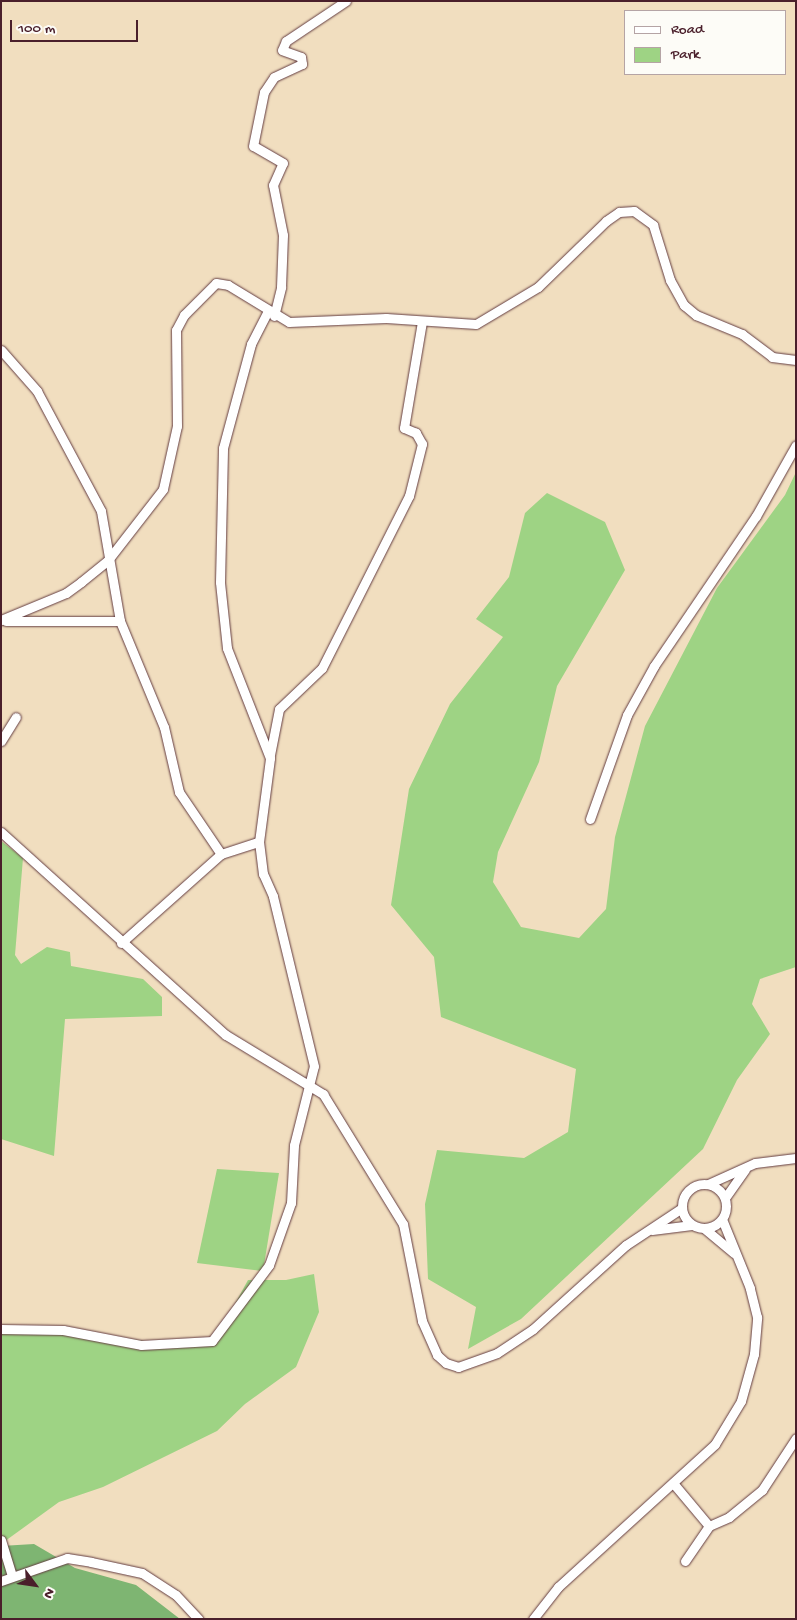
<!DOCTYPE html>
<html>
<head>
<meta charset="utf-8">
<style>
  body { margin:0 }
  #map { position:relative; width:797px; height:1620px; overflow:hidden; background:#f1debf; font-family:"Gochi Hand",sans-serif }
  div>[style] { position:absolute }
  .green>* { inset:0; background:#9ed384 }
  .forest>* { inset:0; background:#7eb572 }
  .roads { filter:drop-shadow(0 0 1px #633c41) drop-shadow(0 0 1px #633c41) }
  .minor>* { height:9px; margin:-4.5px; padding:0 4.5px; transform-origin:4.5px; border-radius:4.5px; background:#fff }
  .minor>.ring { margin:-4.5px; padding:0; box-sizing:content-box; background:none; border:9px solid #fff; border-radius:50% }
  span { translate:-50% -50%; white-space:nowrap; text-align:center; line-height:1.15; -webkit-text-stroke:4px #fdfcf7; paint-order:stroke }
  .frame { position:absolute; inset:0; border:2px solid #4a1f2b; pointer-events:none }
  .legend { position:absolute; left:624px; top:10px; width:162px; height:65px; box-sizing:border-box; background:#fdfcf7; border:1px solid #b5a4a5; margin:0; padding:6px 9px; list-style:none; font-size:15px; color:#4a1f2b }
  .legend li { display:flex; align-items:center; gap:10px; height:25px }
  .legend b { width:25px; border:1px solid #b5a4a5 }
  .north { position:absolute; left:10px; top:1560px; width:50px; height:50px; -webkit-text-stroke:4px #fdfcf7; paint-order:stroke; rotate:121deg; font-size:14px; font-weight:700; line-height:20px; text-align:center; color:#4a1f2b }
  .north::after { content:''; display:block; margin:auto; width:18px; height:22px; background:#4a1f2b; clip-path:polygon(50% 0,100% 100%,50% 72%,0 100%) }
  .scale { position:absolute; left:10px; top:20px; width:128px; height:22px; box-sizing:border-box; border:2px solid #4a1f2b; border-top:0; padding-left:6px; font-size:15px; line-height:18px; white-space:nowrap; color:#4a1f2b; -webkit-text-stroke:4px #fdfcf7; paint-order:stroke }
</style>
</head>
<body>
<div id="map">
  <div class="green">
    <i style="clip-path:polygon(796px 472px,796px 967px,760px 979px,752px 1004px,770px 1034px,737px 1080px,703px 1149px,521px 1319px,468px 1349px,476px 1307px,428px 1279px,425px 1204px,437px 1150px,524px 1158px,568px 1132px,576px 1069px,441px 1017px,434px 957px,391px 905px,409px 789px,450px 704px,503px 637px,476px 619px,509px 577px,525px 513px,547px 493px,605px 522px,625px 570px,557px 686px,539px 762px,498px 852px,493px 882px,521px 927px,579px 938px,606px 909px,615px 837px,645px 726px,717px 588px,785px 495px)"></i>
    <i style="clip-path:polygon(1px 841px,23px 858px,15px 955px,21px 964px,47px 947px,70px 952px,71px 966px,143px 979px,162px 997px,162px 1016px,65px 1019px,54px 1156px,1px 1139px)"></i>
    <i style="clip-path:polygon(217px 1169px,279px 1173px,263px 1271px,197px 1263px)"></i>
    <i style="clip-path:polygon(314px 1274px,319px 1312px,296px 1367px,245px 1404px,217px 1431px,103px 1487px,59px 1502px,1px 1544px,1px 1327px,53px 1327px,151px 1342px,214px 1342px,248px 1280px,286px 1280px)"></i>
  </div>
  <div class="forest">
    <i style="clip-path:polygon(34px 1544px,75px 1568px,136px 1585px,180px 1619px,1px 1619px,1px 1546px)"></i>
  </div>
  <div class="roads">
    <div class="minor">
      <i style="left:274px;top:316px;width:30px;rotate:-76deg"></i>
      <i style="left:281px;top:287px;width:52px;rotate:-87.8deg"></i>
      <i style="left:283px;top:235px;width:51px;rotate:-101.3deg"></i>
      <i style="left:273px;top:185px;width:24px;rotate:-66deg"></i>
      <i style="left:283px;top:163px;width:34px;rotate:-150deg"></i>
      <i style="left:253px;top:146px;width:55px;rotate:-78.5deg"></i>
      <i style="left:264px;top:92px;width:18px;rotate:-56deg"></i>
      <i style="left:274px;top:77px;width:31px;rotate:-25deg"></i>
      <i style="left:302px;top:64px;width:7px;rotate:-98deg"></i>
      <i style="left:301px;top:57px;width:20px;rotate:-160deg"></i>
      <i style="left:282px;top:50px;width:10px;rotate:-66deg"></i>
      <i style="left:286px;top:41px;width:72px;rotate:-33.7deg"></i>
      <i style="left:1px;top:350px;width:55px;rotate:48.7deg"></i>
      <i style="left:37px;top:391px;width:136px;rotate:61.9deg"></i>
      <i style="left:101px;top:511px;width:112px;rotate:80.2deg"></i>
      <i style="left:120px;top:621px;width:115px;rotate:67.5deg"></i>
      <i style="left:164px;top:727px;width:67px;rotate:77deg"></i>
      <i style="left:179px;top:792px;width:75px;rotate:55.9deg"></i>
      <i style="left:1px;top:620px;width:70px;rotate:-22.6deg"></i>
      <i style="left:66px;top:593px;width:19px;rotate:-36deg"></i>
      <i style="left:81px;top:582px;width:35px;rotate:-39deg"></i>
      <i style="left:108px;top:560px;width:90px;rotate:-52.2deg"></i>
      <i style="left:163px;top:489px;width:65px;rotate:-77.5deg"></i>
      <i style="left:177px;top:426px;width:96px;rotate:-90.6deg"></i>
      <i style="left:176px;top:330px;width:17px;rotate:-62deg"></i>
      <i style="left:184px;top:315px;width:45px;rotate:-45deg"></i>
      <i style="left:216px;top:283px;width:12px;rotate:9deg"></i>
      <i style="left:228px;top:285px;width:71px;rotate:31.2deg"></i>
      <i style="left:289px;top:322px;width:97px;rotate:-2.4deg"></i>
      <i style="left:386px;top:318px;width:90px;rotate:3.8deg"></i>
      <i style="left:476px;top:324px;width:72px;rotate:-30.8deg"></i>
      <i style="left:538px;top:287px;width:95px;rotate:-44.1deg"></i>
      <i style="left:606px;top:221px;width:16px;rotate:-35deg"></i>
      <i style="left:619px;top:212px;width:15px;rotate:-4deg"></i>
      <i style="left:634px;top:211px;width:24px;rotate:36deg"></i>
      <i style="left:653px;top:225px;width:58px;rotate:72.8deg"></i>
      <i style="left:670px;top:280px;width:29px;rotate:61deg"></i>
      <i style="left:684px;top:305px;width:16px;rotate:40deg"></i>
      <i style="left:696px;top:315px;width:50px;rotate:22.4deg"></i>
      <i style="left:742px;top:334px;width:38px;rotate:37deg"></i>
      <i style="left:772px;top:357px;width:24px;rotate:7deg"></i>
      <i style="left:6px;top:621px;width:114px"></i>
      <i style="left:1px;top:741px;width:28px;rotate:-58deg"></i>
      <i style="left:270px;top:755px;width:47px;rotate:-78.9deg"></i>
      <i style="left:279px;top:709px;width:59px;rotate:-43.6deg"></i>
      <i style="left:322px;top:668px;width:193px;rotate:-63.2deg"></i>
      <i style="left:409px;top:496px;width:54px;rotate:-76deg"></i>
      <i style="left:422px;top:444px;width:13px;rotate:-119deg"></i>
      <i style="left:416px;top:433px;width:13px;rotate:-157deg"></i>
      <i style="left:404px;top:428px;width:108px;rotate:-80.4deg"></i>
      <i style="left:590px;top:819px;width:110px;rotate:-70.4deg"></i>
      <i style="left:627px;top:715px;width:56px;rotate:-61.1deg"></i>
      <i style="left:654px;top:666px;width:181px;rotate:-55.8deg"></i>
      <i style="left:756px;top:516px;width:81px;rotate:-60.6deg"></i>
      <i style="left:1px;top:832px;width:303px;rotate:42.1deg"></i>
      <i style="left:226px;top:1035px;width:114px;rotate:31.3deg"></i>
      <i style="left:323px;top:1094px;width:153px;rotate:58.4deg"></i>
      <i style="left:403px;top:1224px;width:99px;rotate:78.9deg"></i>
      <i style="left:422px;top:1321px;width:37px;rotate:66deg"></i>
      <i style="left:437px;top:1355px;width:12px;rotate:42deg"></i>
      <i style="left:446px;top:1363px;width:13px;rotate:18deg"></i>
      <i style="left:458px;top:1367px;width:41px;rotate:-19.7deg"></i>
      <i style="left:497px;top:1353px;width:43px;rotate:-33.7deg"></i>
      <i style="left:533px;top:1329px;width:125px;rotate:-42.1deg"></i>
      <i style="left:626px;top:1245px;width:67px;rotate:-33.5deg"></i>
      <i style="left:121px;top:943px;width:134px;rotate:-41.7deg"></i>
      <i style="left:221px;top:854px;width:40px;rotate:-18deg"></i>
      <i class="ring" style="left:682px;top:1184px;width:35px;height:35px"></i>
      <i style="left:708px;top:1184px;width:51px;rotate:-24.1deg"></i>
      <i style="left:755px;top:1163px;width:41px;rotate:-7deg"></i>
      <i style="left:725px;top:1198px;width:35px;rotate:-55deg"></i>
      <i style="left:705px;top:1229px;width:38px;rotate:40deg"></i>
      <i style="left:652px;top:1230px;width:40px;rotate:-7.1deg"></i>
      <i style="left:1px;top:1329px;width:62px;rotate:0.9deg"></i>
      <i style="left:63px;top:1330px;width:79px;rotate:10.9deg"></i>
      <i style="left:141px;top:1345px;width:71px;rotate:-3.2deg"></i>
      <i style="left:212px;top:1341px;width:95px;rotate:-53.1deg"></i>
      <i style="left:269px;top:1265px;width:66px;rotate:-70.5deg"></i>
      <i style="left:291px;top:1203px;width:58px;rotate:-87deg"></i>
      <i style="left:294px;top:1145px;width:81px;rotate:-75.8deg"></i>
      <i style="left:314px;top:1066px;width:175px;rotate:-103.6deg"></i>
      <i style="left:273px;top:896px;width:24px;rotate:-114deg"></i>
      <i style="left:263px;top:874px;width:32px;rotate:-97deg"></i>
      <i style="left:259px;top:842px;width:85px;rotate:-82.5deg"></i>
      <i style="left:270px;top:758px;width:118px;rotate:-111.4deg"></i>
      <i style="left:227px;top:648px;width:66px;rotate:-96.1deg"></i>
      <i style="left:220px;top:582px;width:134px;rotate:-88.7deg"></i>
      <i style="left:223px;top:448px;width:108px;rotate:-74.9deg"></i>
      <i style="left:251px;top:344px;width:36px;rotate:-63deg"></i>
      <i style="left:673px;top:1483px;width:56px;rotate:50.1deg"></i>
      <i style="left:1px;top:1540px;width:37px;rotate:73deg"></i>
      <i style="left:685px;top:1561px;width:42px;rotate:-55.6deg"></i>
      <i style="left:709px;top:1526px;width:22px;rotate:-24deg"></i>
      <i style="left:729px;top:1517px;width:43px;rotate:-39.3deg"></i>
      <i style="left:762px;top:1490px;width:62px;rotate:-56.8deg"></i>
      <i style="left:1px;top:1581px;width:70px;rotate:-19.2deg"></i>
      <i style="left:67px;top:1558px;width:24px;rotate:9deg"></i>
      <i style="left:91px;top:1562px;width:52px;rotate:12.2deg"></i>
      <i style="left:142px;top:1573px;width:40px;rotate:32.9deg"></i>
      <i style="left:176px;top:1595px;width:33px;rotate:47deg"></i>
      <i style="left:533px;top:1619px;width:41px;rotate:-52deg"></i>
      <i style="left:558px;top:1587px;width:212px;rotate:-42.3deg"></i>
      <i style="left:715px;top:1444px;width:50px;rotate:-58.8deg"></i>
      <i style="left:741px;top:1401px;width:49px;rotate:-74.5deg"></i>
      <i style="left:754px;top:1354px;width:37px;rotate:-85deg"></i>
      <i style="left:757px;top:1317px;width:30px;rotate:-104deg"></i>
      <i style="left:750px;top:1288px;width:74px;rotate:-112.1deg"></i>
    </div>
  </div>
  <div class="frame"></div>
  <ul class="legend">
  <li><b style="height:6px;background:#fff"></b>Road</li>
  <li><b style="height:14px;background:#9ed384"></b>Park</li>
  </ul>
  <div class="north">N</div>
  <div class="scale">100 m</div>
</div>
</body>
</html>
